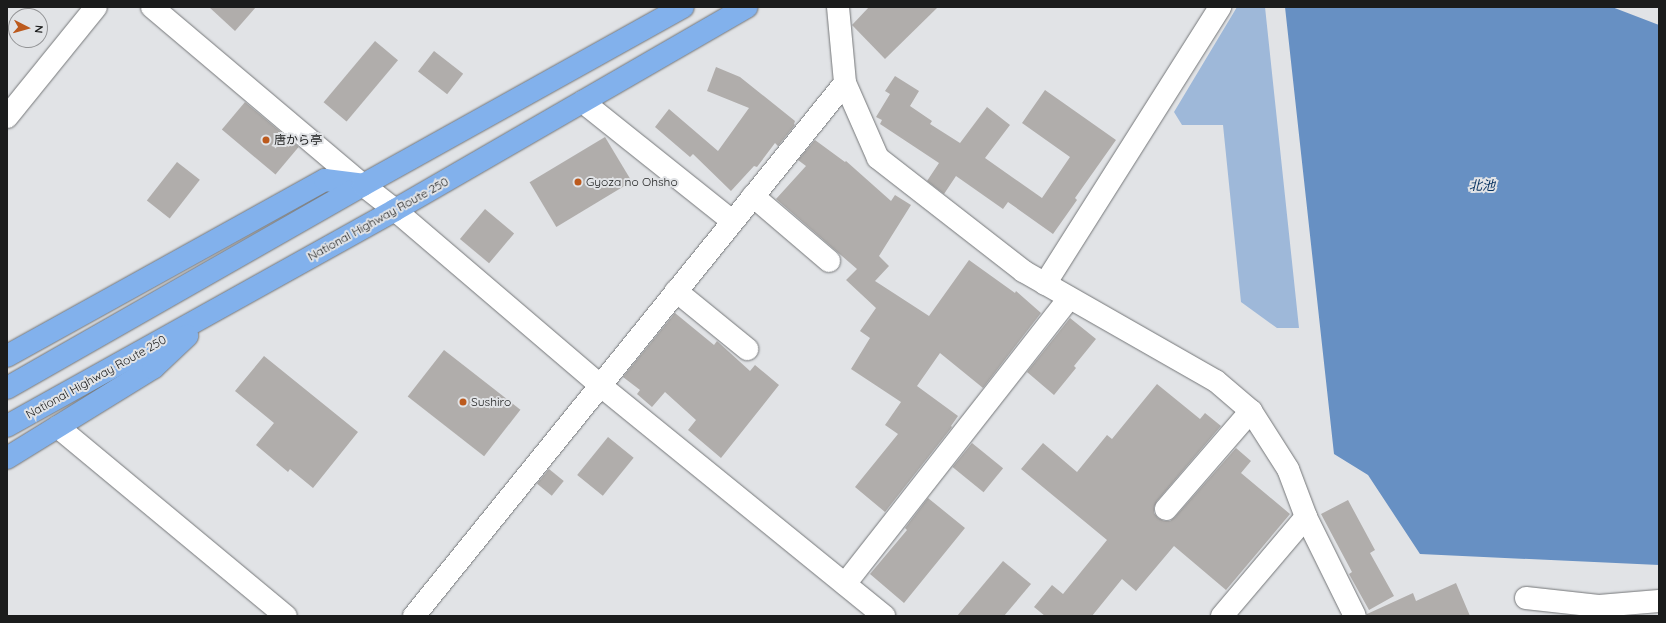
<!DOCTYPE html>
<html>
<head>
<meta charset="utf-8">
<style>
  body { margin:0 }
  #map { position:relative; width:1666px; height:623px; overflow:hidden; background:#e1e3e6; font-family:Quicksand,"Noto Sans JP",sans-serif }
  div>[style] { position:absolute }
  .green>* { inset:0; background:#9eb8d9 }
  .water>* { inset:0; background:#6790c3 }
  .building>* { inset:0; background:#b0adab; transform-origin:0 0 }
  .roads { filter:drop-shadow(0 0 1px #747678) drop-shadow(0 0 1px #747678) }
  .minor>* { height:22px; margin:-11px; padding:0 11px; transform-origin:11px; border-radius:11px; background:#fff }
  .highway>* { height:22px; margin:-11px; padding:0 11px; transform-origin:11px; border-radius:11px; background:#82b1ec }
  .dots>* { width:11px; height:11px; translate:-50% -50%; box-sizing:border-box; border:2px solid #e1e3e6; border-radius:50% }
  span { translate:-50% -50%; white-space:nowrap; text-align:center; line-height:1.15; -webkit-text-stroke:4px #e1e3e6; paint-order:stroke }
  .poi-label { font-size:12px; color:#1b1c1c }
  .left { translate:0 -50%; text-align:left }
  .street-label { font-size:12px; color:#1b1c1c }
  .water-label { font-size:13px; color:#022e5d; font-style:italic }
  .frame { position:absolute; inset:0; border:8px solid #1b1c1c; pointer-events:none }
  .north { position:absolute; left:8px; top:8px; width:40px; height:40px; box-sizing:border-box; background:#e1e3e6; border:1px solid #929395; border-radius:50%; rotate:96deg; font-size:11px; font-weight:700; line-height:16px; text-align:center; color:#1b1c1c }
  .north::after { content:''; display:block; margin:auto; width:14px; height:18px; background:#bc5a1d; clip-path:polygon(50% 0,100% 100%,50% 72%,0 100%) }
</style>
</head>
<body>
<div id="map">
  <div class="green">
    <i style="clip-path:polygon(1237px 7px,1265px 7px,1299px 328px,1277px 328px,1241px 302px,1223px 125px,1182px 125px,1174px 112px)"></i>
  </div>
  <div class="water">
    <i style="clip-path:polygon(1285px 7px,1612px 7px,1659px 25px,1659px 565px,1420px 554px,1368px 475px,1334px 454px)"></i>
  </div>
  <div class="building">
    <i style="clip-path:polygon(209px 7px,256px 7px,235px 31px)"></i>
    <i style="clip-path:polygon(869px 7px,938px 7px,885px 59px,852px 25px)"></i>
    <i style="left:375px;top:41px;width:30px;height:80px;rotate:40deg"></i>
    <i style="left:434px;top:51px;width:37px;height:26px;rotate:38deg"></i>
    <i style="clip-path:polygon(716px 67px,740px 77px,795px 121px,794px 124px,795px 125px,778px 146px,775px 143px,757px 167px,754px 166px,731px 191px,693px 154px,690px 157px,655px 127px,669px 109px,718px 151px,749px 108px,707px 91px)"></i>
    <i style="clip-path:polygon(895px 76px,919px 91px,910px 106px,932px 121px,930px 124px,960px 143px,987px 107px,1010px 125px,985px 158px,1042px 198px,1070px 157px,1022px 123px,1045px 90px,1116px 140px,1075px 198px,1077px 200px,1053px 234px,1008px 202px,1003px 209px,956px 176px,944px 194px,927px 181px,939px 163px,880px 124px,882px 120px,876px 117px,890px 94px,885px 91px)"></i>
    <i style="left:245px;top:102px;width:70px;height:36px;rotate:40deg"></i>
    <i style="left:605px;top:137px;width:52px;height:88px;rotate:59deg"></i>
    <i style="clip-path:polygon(815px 140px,845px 162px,846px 161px,891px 201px,895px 195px,911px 205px,879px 256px,889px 266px,875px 281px,929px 316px,969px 260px,1015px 293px,1016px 291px,1041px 313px,983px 388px,940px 353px,917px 386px,958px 416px,951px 426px,952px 427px,885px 512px,855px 487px,898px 434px,885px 425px,901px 402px,851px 369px,870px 338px,860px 331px,876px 308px,846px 280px,857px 269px,776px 199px,806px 166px,798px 160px)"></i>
    <i style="left:177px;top:162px;width:29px;height:49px;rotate:38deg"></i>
    <i style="left:485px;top:209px;width:38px;height:39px;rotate:40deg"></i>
    <i style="clip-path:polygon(675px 313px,714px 345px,717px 341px,750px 371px,755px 365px,779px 385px,721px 458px,688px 430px,696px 420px,665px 392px,652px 407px,637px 394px,640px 390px,623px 377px)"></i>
    <i style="clip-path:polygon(1070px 318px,1096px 339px,1074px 366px,1076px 368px,1054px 395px,1027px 372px)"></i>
    <i style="left:444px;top:350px;width:97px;height:59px;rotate:38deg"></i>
    <i style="clip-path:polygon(264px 356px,358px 432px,313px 488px,290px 469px,288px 472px,256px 445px,274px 423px,235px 391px)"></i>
    <i style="clip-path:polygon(1157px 384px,1200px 419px,1205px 413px,1221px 426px,1157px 501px,1154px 507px,1154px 513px,1158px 518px,1164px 521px,1170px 521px,1175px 517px,1236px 448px,1251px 461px,1241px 473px,1290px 514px,1226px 590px,1174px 546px,1136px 591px,1122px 579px,1092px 616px,1045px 616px,1034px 607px,1052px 585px,1063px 594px,1107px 540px,1021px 469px,1043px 443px,1077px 472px,1107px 435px,1112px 439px)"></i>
    <i style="left:608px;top:437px;width:33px;height:49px;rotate:39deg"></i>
    <i style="left:972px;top:443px;width:40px;height:31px;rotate:39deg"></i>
    <i style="left:549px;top:469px;width:19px;height:19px;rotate:39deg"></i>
    <i style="clip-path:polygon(928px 498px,965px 528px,904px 603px,870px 574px,907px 530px,905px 528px)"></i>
    <i style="clip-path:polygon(1348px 500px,1375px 550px,1370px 553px,1394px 596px,1369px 610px,1349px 574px,1352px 572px,1321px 514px)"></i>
    <i style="clip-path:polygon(1003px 561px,1031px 584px,1004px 616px,957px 616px)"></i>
    <i style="clip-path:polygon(1456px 583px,1470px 616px,1367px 616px,1367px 614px,1413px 593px,1416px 601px)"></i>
  </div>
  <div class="roads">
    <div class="minor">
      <i style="left:152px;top:7px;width:276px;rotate:40.2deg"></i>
      <i style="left:363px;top:185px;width:41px;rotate:38deg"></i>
      <i style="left:395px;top:210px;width:271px;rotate:40.5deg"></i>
      <i style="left:601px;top:386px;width:365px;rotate:39.1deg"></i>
      <i style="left:838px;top:7px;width:76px;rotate:84.7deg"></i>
      <i style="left:845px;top:83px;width:82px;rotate:66.3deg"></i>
      <i style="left:878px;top:158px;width:184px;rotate:37.9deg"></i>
      <i style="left:1023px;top:271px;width:222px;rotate:29.7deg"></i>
      <i style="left:1216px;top:381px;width:46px;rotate:40.6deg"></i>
      <i style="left:1251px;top:411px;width:69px;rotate:57.5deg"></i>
      <i style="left:1288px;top:469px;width:51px;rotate:69.4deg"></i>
      <i style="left:1306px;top:517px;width:110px;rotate:63.7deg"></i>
      <i style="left:583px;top:102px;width:191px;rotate:38.6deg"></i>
      <i style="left:7px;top:117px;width:141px;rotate:-51deg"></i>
      <i style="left:753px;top:196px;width:100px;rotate:40.5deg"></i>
      <i style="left:1045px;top:284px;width:328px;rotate:-57.7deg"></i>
      <i style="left:676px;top:291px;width:92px;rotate:39.2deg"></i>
      <i style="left:58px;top:427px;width:296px;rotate:39.7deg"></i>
      <i style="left:1166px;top:509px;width:130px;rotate:-49.1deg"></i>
      <i style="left:845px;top:584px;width:363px;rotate:-51.9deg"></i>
      <i style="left:1526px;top:598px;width:73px;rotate:6.3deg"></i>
      <i style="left:1599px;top:606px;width:60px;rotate:-4.8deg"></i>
      <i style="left:414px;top:616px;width:685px;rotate:-51.04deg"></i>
      <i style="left:1222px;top:616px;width:130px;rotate:-49.7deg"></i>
    </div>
    <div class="highway">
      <i style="left:7px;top:356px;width:363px;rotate:-29deg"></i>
      <i style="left:325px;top:180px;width:38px;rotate:7deg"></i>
      <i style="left:7px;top:388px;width:410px;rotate:-29.7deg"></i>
      <i style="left:363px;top:185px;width:366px;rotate:-29.1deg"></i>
      <i style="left:7px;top:426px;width:444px;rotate:-29.1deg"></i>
      <i style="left:395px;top:210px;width:406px;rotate:-30deg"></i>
      <i style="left:7px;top:458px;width:172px;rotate:-31.7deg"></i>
      <i style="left:153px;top:368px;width:47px;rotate:-43.3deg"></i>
    </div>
  </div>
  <div class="dots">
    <i style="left:266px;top:140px;background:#bc5a1d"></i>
    <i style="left:578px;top:182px;background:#bc5a1d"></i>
    <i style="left:463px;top:402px;background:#bc5a1d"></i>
  </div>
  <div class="poi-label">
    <span class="left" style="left:274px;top:140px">唐から亭</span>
    <span class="left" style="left:586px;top:182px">Gyoza no Ohsho</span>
    <span class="left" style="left:471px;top:402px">Sushiro</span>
  </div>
  <div class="street-label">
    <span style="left:378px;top:219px;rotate:-29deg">National Highway Route 250</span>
    <span style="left:96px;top:377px;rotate:-29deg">National Highway Route 250</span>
  </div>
  <div class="water-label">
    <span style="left:1482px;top:185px">北池</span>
  </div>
  <div class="frame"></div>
  <div class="north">N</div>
</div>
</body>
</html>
